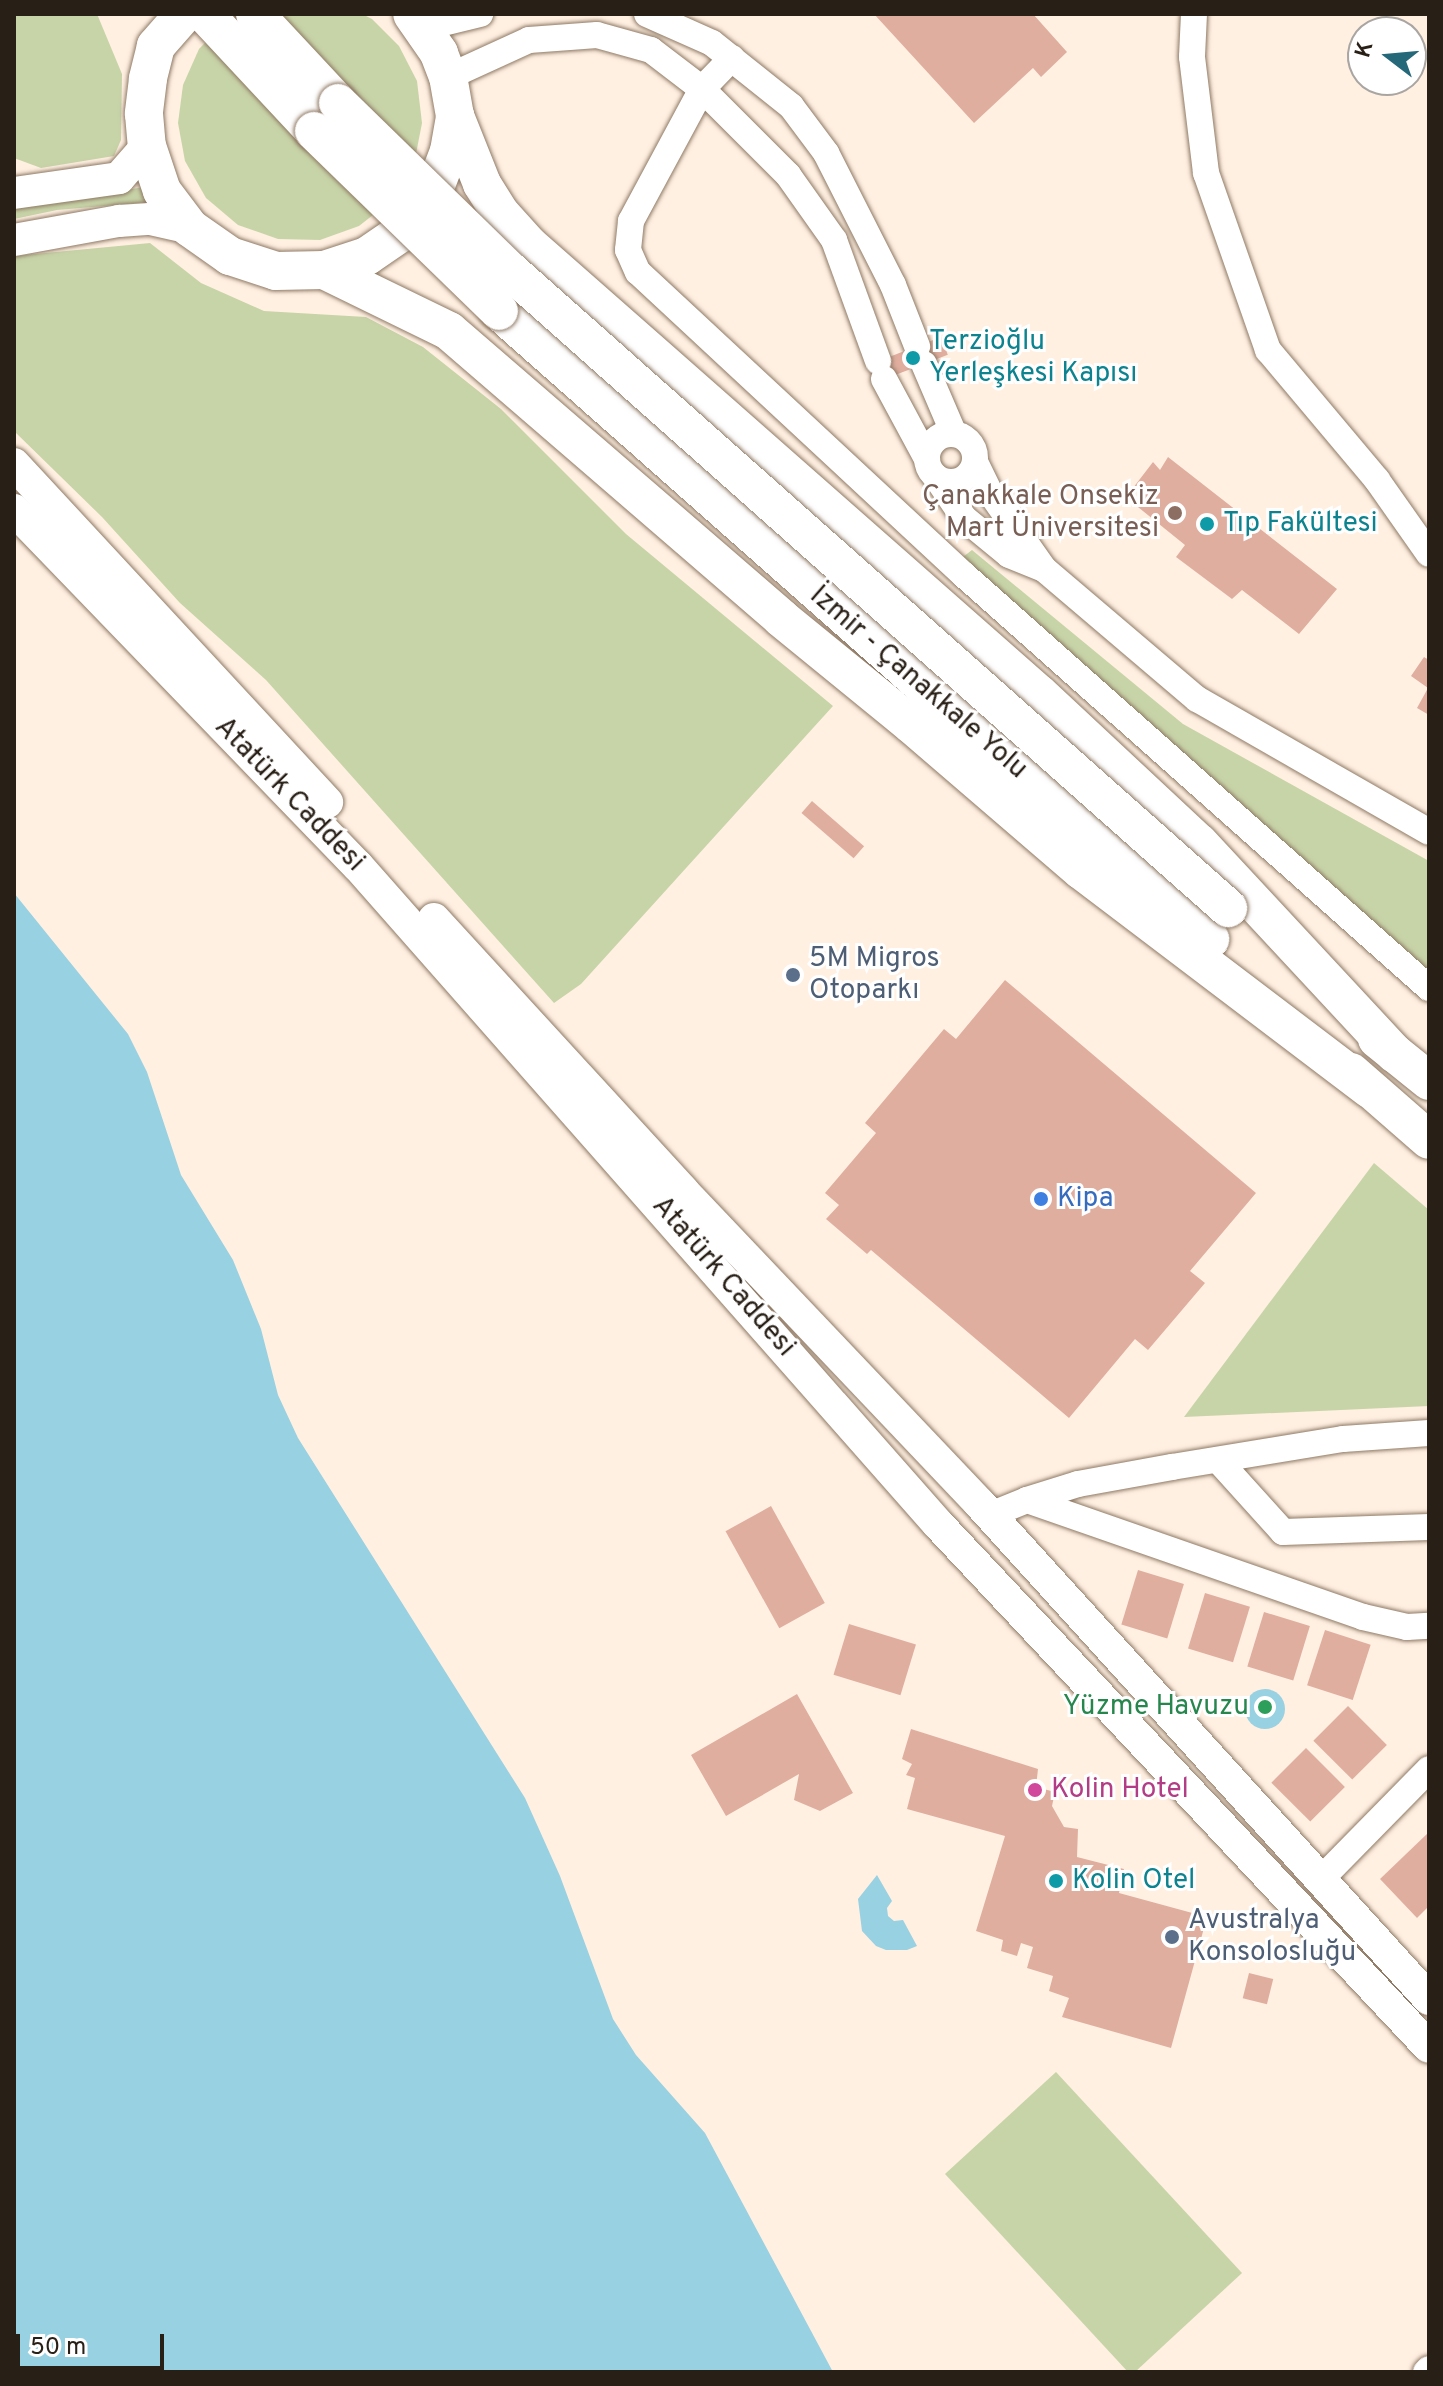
<!DOCTYPE html>
<html>
<head>
<meta charset="utf-8">
<style>
  body { margin:0 }
  #map { position:relative; width:1443px; height:2386px; overflow:hidden; background:#fff0e2; font-family:Overpass,sans-serif }
  div>[style] { position:absolute }
  .green>* { inset:0; background:#c7d4a8 }
  .water>* { inset:0; background:#98d1e2 }
  .round { border-radius:50% }
  .building>* { inset:0; background:#e0ae9f; transform-origin:0 0 }
  .roads { filter:drop-shadow(0 0 2px #8f7964) drop-shadow(0 0 2px #8f7964) }
  .minor>* { height:26px; margin:-13px; padding:0 13px; transform-origin:13px; border-radius:13px; background:#fff }
  .minor>.ring { margin:-13px; padding:0; box-sizing:content-box; background:none; border:26px solid #fff; border-radius:50% }
  .major>* { height:32px; margin:-16px; padding:0 16px; transform-origin:16px; border-radius:16px; background:#fff }
  .highway>* { height:38px; margin:-19px; padding:0 19px; transform-origin:19px; border-radius:19px; background:#fff }
  .bridges { filter:drop-shadow(0 0 2px #8f7964) drop-shadow(0 0 2px #8f7964) }
  .highway-bridge>* { height:38px; margin:-19px; padding:0 19px; transform-origin:19px; border-radius:19px; background:#fff }
  .dots>* { width:22px; height:22px; translate:-50% -50%; box-sizing:border-box; border:4px solid #fff; border-radius:50% }
  span { translate:-50% -50%; white-space:nowrap; text-align:center; line-height:1.15; -webkit-text-stroke:6px #fff; paint-order:stroke }
  .culture-label { font-size:28px; color:#0d838f }
  .left { translate:0 -50%; text-align:left }
  .education-label { font-size:28px; color:#785e54 }
  .right { translate:-100% -50%; text-align:right }
  .street-label { font-size:28px; color:#281f16 }
  .service-label { font-size:28px; color:#4e5e75 }
  .shop-label { font-size:28px; color:#366cbe }
  .leisure-label { font-size:28px; color:#27864d }
  .hotel-label { font-size:28px; color:#b23c85 }
  .frame { position:absolute; inset:0; border:16px solid #281f16; pointer-events:none }
  .north { position:absolute; left:1347px; top:16px; width:80px; height:80px; box-sizing:border-box; background:#fff; border:2px solid #a9a5a2; border-radius:50%; rotate:286deg; font-size:22px; font-weight:700; line-height:32px; text-align:center; color:#281f16 }
  .north::after { content:''; display:block; margin:auto; width:28px; height:36px; background:#246879; clip-path:polygon(50% 0,100% 100%,50% 72%,0 100%) }
  .scale { position:absolute; left:16px; top:2334px; width:148px; height:36px; box-sizing:border-box; border:4px solid #281f16; border-top:0; padding-left:10px; font-size:24px; line-height:28px; white-space:nowrap; color:#281f16; -webkit-text-stroke:6px #fff; paint-order:stroke }
</style>
</head>
<body>
<div id="map">
  <div class="green">
    <i style="clip-path:polygon(14px 14px,97px 14px,122px 74px,121px 140px,114px 156px,41px 168px,14px 158px)"></i>
    <i style="clip-path:polygon(239px 14px,362px 14px,372px 19px,399px 46px,417px 81px,422px 123px,414px 164px,392px 200px,359px 226px,320px 240px,278px 239px,238px 225px,206px 198px,185px 161px,178px 123px,183px 85px,199px 49px,226px 21px)"></i>
    <i style="clip-path:polygon(144px 187px,150px 202px,57px 210px,14px 219px,14px 209px)"></i>
    <i style="clip-path:polygon(150px 243px,201px 283px,264px 311px,366px 317px,423px 347px,501px 409px,626px 534px,833px 706px,581px 984px,554px 1003px,266px 680px,180px 603px,102px 517px,14px 431px,14px 256px)"></i>
    <i style="clip-path:polygon(972px 550px,1183px 724px,1429px 861px,1429px 975px,959px 560px)"></i>
    <i style="clip-path:polygon(1374px 1163px,1429px 1210px,1429px 1406px,1184px 1417px)"></i>
    <i style="clip-path:polygon(1056px 2072px,1242px 2273px,1135px 2372px,1128px 2372px,945px 2174px)"></i>
  </div>
  <div class="water">
    <i style="clip-path:polygon(14px 893px,128px 1034px,147px 1072px,181px 1175px,233px 1260px,261px 1329px,278px 1395px,298px 1438px,525px 1798px,560px 1876px,613px 2019px,636px 2055px,705px 2133px,833px 2372px,14px 2372px)"></i>
    <i class="round" style="left:1245px;top:1689px;width:40px;height:40px"></i>
    <i style="clip-path:polygon(877px 1875px,892px 1901px,887px 1908px,888px 1916px,894px 1921px,903px 1920px,917px 1946px,907px 1950px,886px 1950px,876px 1946px,862px 1931px,858px 1899px)"></i>
  </div>
  <div class="building">
    <i style="clip-path:polygon(874px 14px,1033px 14px,1067px 52px,1041px 77px,1033px 68px,974px 123px)"></i>
    <i style="left:941px;top:337px;width:19px;height:71px;rotate:69deg"></i>
    <i style="clip-path:polygon(1168px 457px,1337px 589px,1299px 634px,1242px 590px,1232px 599px,1176px 557px,1185px 545px,1133px 503px,1143px 492px,1133px 488px,1153px 462px,1160px 470px)"></i>
    <i style="clip-path:polygon(1424px 657px,1429px 660px,1429px 715px,1417px 708px,1428px 688px,1411px 676px)"></i>
    <i style="left:812px;top:801px;width:69px;height:16px;rotate:41deg"></i>
    <i style="clip-path:polygon(1005px 980px,1256px 1193px,1190px 1271px,1205px 1283px,1148px 1350px,1135px 1339px,1069px 1418px,871px 1250px,867px 1254px,826px 1219px,839px 1205px,825px 1193px,876px 1133px,865px 1123px,944px 1029px,956px 1039px)"></i>
    <i style="left:771px;top:1506px;width:111px;height:52px;rotate:61deg"></i>
    <i style="left:1138px;top:1570px;width:48px;height:57px;rotate:17deg"></i>
    <i style="left:1205px;top:1593px;width:47px;height:58px;rotate:17deg"></i>
    <i style="left:1264px;top:1612px;width:48px;height:57px;rotate:17deg"></i>
    <i style="left:849px;top:1624px;width:70px;height:53px;rotate:17deg"></i>
    <i style="left:1325px;top:1630px;width:48px;height:58px;rotate:18deg"></i>
    <i style="clip-path:polygon(797px 1694px,853px 1793px,820px 1811px,794px 1800px,799px 1774px,726px 1816px,691px 1755px)"></i>
    <i style="left:1348px;top:1706px;width:55px;height:49px;rotate:45deg"></i>
    <i style="clip-path:polygon(911px 1729px,1038px 1769px,1036px 1787px,1055px 1792px,1052px 1806px,1064px 1827px,1078px 1829px,1077px 1857px,1124px 1869px,1119px 1893px,1207px 1917px,1171px 2048px,1062px 2017px,1069px 1998px,1049px 1991px,1053px 1976px,1027px 1968px,1033px 1947px,1021px 1943px,1017px 1956px,1001px 1951px,1003px 1940px,976px 1931px,1005px 1836px,907px 1809px,915px 1778px,906px 1775px,912px 1764px,902px 1759px)"></i>
    <i style="left:1306px;top:1748px;width:55px;height:49px;rotate:45deg"></i>
    <i style="clip-path:polygon(1429px 1832px,1429px 1906px,1417px 1918px,1380px 1879px)"></i>
    <i style="left:1249px;top:1973px;width:25px;height:26px;rotate:14deg"></i>
  </div>
  <div class="roads">
    <div class="minor">
      <i style="left:647px;top:14px;width:71px;rotate:24deg"></i>
      <i style="left:712px;top:43px;width:101px;rotate:38.6deg"></i>
      <i style="left:791px;top:106px;width:59px;rotate:53.3deg"></i>
      <i style="left:826px;top:153px;width:148px;rotate:63.1deg"></i>
      <i style="left:893px;top:285px;width:66px;rotate:68.5deg"></i>
      <i style="left:1194px;top:14px;width:43px;rotate:92.7deg"></i>
      <i style="left:1192px;top:57px;width:117px;rotate:83.1deg"></i>
      <i style="left:1206px;top:173px;width:188px;rotate:70.7deg"></i>
      <i style="left:1268px;top:350px;width:170px;rotate:50deg"></i>
      <i style="left:1377px;top:480px;width:90px;rotate:54.9deg"></i>
      <i style="left:423px;top:28px;width:59px;rotate:-13.8deg"></i>
      <i style="left:732px;top:58px;width:43px;rotate:134.1deg"></i>
      <i style="left:702px;top:89px;width:150px;rotate:118.3deg"></i>
      <i style="left:631px;top:221px;width:29px;rotate:96deg"></i>
      <i style="left:628px;top:250px;width:24px;rotate:66deg"></i>
      <i style="left:638px;top:272px;width:445px;rotate:42.9deg"></i>
      <i style="left:964px;top:575px;width:622px;rotate:41.61deg"></i>
      <i style="left:448px;top:77px;width:89px;rotate:-24.6deg"></i>
      <i style="left:529px;top:40px;width:68px;rotate:-4.2deg"></i>
      <i style="left:597px;top:35px;width:56px;rotate:15.5deg"></i>
      <i style="left:651px;top:50px;width:64px;rotate:37.4deg"></i>
      <i style="left:702px;top:89px;width:122px;rotate:45deg"></i>
      <i style="left:788px;top:175px;width:80px;rotate:54.7deg"></i>
      <i style="left:834px;top:240px;width:129px;rotate:70deg"></i>
      <i style="left:924px;top:364px;width:76px;rotate:66.8deg"></i>
      <i style="left:884px;top:379px;width:91px;rotate:61.7deg"></i>
      <i class="ring" style="left:927px;top:434px;width:22px;height:22px"></i>
      <i style="left:975px;top:462px;width:32px;rotate:64deg"></i>
      <i style="left:989px;top:491px;width:95px;rotate:54.8deg"></i>
      <i style="left:1044px;top:569px;width:201px;rotate:40.4deg"></i>
      <i style="left:1197px;top:699px;width:267px;rotate:29.8deg"></i>
      <i style="left:936px;top:477px;width:50px;rotate:55.7deg"></i>
      <i style="left:964px;top:518px;width:58px;rotate:39.4deg"></i>
      <i style="left:1009px;top:555px;width:38px;rotate:22deg"></i>
      <i style="left:1218px;top:1460px;width:97px;rotate:47.9deg"></i>
      <i style="left:1283px;top:1532px;width:146px;rotate:-2deg"></i>
      <i style="left:1027px;top:1500px;width:53px;rotate:-17.4deg"></i>
      <i style="left:1078px;top:1484px;width:96px;rotate:-10.3deg"></i>
      <i style="left:1172px;top:1467px;width:173px;rotate:-9.3deg"></i>
      <i style="left:1343px;top:1439px;width:86px;rotate:-4deg"></i>
      <i style="left:990px;top:1515px;width:40px;rotate:-22deg"></i>
      <i style="left:1027px;top:1500px;width:356px;rotate:19.2deg"></i>
      <i style="left:1363px;top:1617px;width:45px;rotate:12.8deg"></i>
      <i style="left:1407px;top:1627px;width:22px;rotate:-3deg"></i>
      <i style="left:1321px;top:1879px;width:154px;rotate:-45.5deg"></i>
      <i style="left:1426px;top:2372px;width:4px;rotate:-45deg"></i>
    </div>
    <div class="major">
      <i style="left:14px;top:193px;width:106px;rotate:-8.1deg"></i>
      <i style="left:119px;top:178px;width:43px;rotate:-48.8deg"></i>
      <i style="left:14px;top:240px;width:107px;rotate:-10.3deg"></i>
      <i style="left:119px;top:221px;width:31px;rotate:-4deg"></i>
      <i style="left:150px;top:219px;width:41px;rotate:12.7deg"></i>
      <i style="left:14px;top:464px;width:461px;rotate:47.2deg"></i>
      <i style="left:14px;top:510px;width:495px;rotate:46deg"></i>
      <i style="left:358px;top:866px;width:877px;rotate:48.61deg"></i>
      <i style="left:938px;top:1524px;width:717px;rotate:46.81deg"></i>
      <i style="left:434px;top:919px;width:369px;rotate:47.5deg"></i>
      <i style="left:683px;top:1191px;width:430px;rotate:46.5deg"></i>
      <i style="left:979px;top:1503px;width:670px;rotate:47.78deg"></i>
    </div>
    <div class="highway">
      <i style="left:184px;top:14px;width:43px;rotate:131.2deg"></i>
      <i style="left:156px;top:46px;width:34px;rotate:104deg"></i>
      <i style="left:148px;top:79px;width:35px;rotate:97deg"></i>
      <i style="left:144px;top:114px;width:32px;rotate:85deg"></i>
      <i style="left:147px;top:146px;width:47px;rotate:71.6deg"></i>
      <i style="left:162px;top:191px;width:46px;rotate:52.9deg"></i>
      <i style="left:190px;top:228px;width:49px;rotate:35deg"></i>
      <i style="left:230px;top:256px;width:48px;rotate:18.1deg"></i>
      <i style="left:276px;top:271px;width:48px;rotate:-1.2deg"></i>
      <i style="left:324px;top:270px;width:45px;rotate:-18deg"></i>
      <i style="left:367px;top:256px;width:46px;rotate:-34.4deg"></i>
      <i style="left:405px;top:230px;width:46px;rotate:-52.9deg"></i>
      <i style="left:433px;top:193px;width:45px;rotate:-69.1deg"></i>
      <i style="left:449px;top:151px;width:36px;rotate:-80deg"></i>
      <i style="left:455px;top:116px;width:40px;rotate:-100deg"></i>
      <i style="left:448px;top:77px;width:26px;rotate:-111deg"></i>
      <i style="left:439px;top:53px;width:47px;rotate:-124.7deg"></i>
      <i style="left:205px;top:14px;width:160px;rotate:47deg"></i>
      <i style="left:255px;top:14px;width:122px;rotate:47deg"></i>
      <i style="left:455px;top:116px;width:73px;rotate:68.3deg"></i>
      <i style="left:482px;top:184px;width:36px;rotate:58deg"></i>
      <i style="left:501px;top:214px;width:42px;rotate:47.9deg"></i>
      <i style="left:529px;top:245px;width:679px;rotate:41.36deg"></i>
      <i style="left:1039px;top:694px;width:219px;rotate:43deg"></i>
      <i style="left:1199px;top:843px;width:288px;rotate:47.1deg"></i>
      <i style="left:324px;top:270px;width:139px;rotate:26deg"></i>
      <i style="left:449px;top:331px;width:439px;rotate:40.8deg"></i>
      <i style="left:781px;top:618px;width:168px;rotate:39.2deg"></i>
      <i style="left:911px;top:724px;width:224px;rotate:40.7deg"></i>
      <i style="left:1081px;top:870px;width:362px;rotate:37.2deg"></i>
      <i style="left:499px;top:311px;width:949px;rotate:41.45deg"></i>
      <i style="left:1377px;top:1039px;width:67px;rotate:38.9deg"></i>
      <i style="left:1351px;top:1072px;width:103px;rotate:41.1deg"></i>
    </div>
  </div>
  <div class="bridges">
    <div class="highway-bridge">
      <i style="left:338px;top:103px;width:238px;rotate:44.3deg"></i>
      <i style="left:508px;top:269px;width:963px;rotate:41.59deg"></i>
      <i style="left:314px;top:131px;width:258px;rotate:44.2deg"></i>
    </div>
  </div>
  <div class="dots">
    <i style="left:913px;top:358px;background:#0f9aa8"></i>
    <i style="left:1175px;top:513px;background:#8d6e63"></i>
    <i style="left:1207px;top:524px;background:#0f9aa8"></i>
    <i style="left:793px;top:975px;background:#5c6f8a"></i>
    <i style="left:1041px;top:1199px;background:#3f7fe0"></i>
    <i style="left:1265px;top:1707px;background:#2e9e5b"></i>
    <i style="left:1035px;top:1790px;background:#d1479c"></i>
    <i style="left:1056px;top:1881px;background:#0f9aa8"></i>
    <i style="left:1172px;top:1937px;background:#5c6f8a"></i>
  </div>
  <div class="culture-label">
    <span class="left" style="left:929px;top:358px">Terzioğlu<br>Yerleşkesi Kapısı</span>
    <span class="left" style="left:1223px;top:524px">Tıp Fakültesi</span>
    <span class="left" style="left:1072px;top:1881px">Kolin Otel</span>
  </div>
  <div class="education-label">
    <span class="right" style="left:1159px;top:513px">Çanakkale Onsekiz<br>Mart Üniversitesi</span>
  </div>
  <div class="street-label">
    <span style="left:918px;top:683px;rotate:41deg">İzmir - Çanakkale Yolu</span>
    <span style="left:289px;top:795px;rotate:46deg">Atatürk Caddesi</span>
    <span style="left:723px;top:1277px;rotate:49deg">Atatürk Caddesi</span>
  </div>
  <div class="service-label">
    <span class="left" style="left:809px;top:975px">5M Migros<br>Otoparkı</span>
    <span class="left" style="left:1188px;top:1937px">Avustralya<br>Konsolosluğu</span>
  </div>
  <div class="shop-label">
    <span class="left" style="left:1057px;top:1199px">Kipa</span>
  </div>
  <div class="leisure-label">
    <span class="right" style="left:1249px;top:1707px">Yüzme Havuzu</span>
  </div>
  <div class="hotel-label">
    <span class="left" style="left:1051px;top:1790px">Kolin Hotel</span>
  </div>
  <div class="frame"></div>
  <div class="north">K</div>
  <div class="scale">50 m</div>
</div>
</body>
</html>
